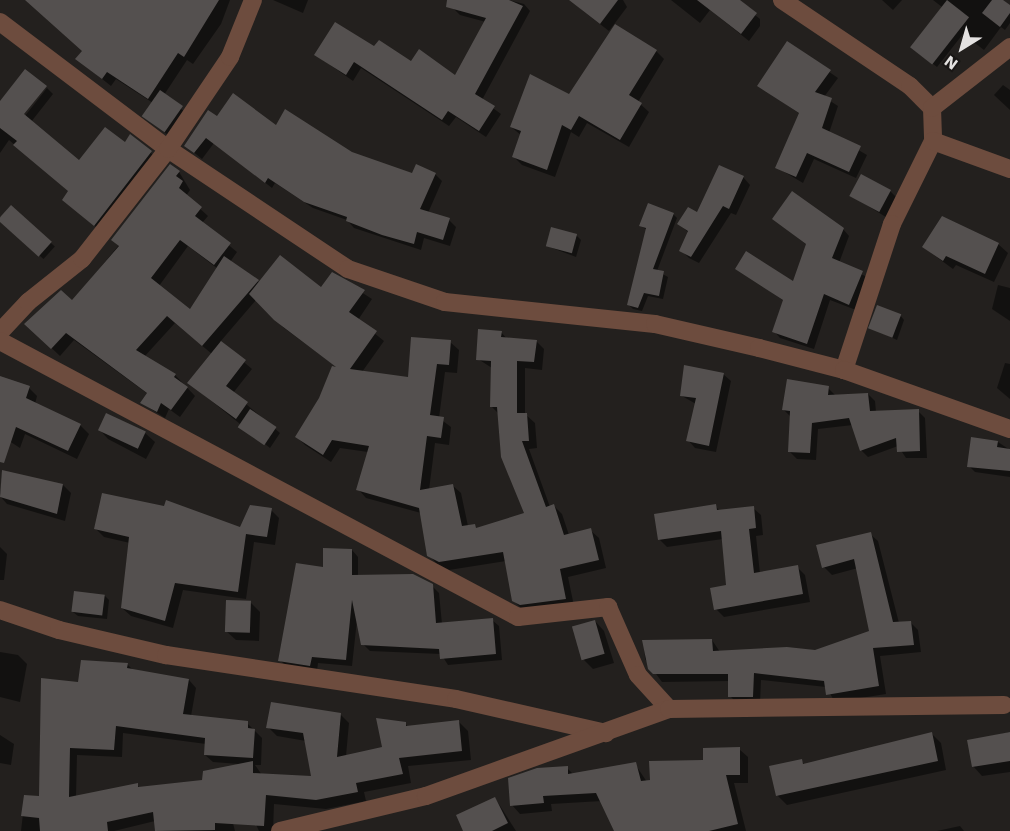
<!DOCTYPE html>
<html>
<head>
<meta charset="utf-8">
<style>
  body { margin:0 }
  #map { position:relative; width:1010px; height:831px; overflow:hidden; background:#23201e; font-family:"Work Sans",sans-serif }
  div>[style] { position:absolute }
  .shadow>* { inset:0; background:#0007; transform-origin:0 0 }
  .building>* { inset:0; background:#54504f; transform-origin:0 0 }
  .minor>* { height:18px; margin:-9px; padding:0 9px; transform-origin:9px; border-radius:9px; background:#6d4c3e }
  span { translate:-50% -50%; white-space:nowrap; text-align:center; line-height:1.15; -webkit-text-stroke:4.5px #191615; paint-order:stroke }
  .north { position:absolute; left:932px; top:18px; width:60px; height:60px; -webkit-text-stroke:4px #191615; paint-order:stroke; rotate:217deg; font-size:16px; font-weight:700; line-height:24px; text-align:center; color:#e4e2e1 }
  .north::after { content:''; display:block; margin:auto; width:21px; height:27px; background:#e4e2e1; clip-path:polygon(50% 0,100% 100%,50% 72%,0 100%) }
</style>
</head>
<body>
<div id="map">
  <div class="shadow">
    <i style="clip-path:polygon(40px 0,230px 0,221px 24px,193px 64px,187px 60px,164px 95px,191px 117px,175px 141px,144px 115px,153px 103px,116px 79px,111px 86px,77px 59px,83px 51px)"></i>
    <i style="clip-path:polygon(273px 0,308px 0,303px 13px)"></i>
    <i style="clip-path:polygon(456px 0,508px 0,524px 4px,530px 11px,482px 100px,501px 114px,486px 137px,456px 117px,449px 126px,361px 68px,353px 81px,316px 55px,375px 48px,455px 77px,486px 22px,460px 15px,453px 8px)"></i>
    <i style="clip-path:polygon(578px 0,623px 0,627px 7px,609px 31px,583px 11px,576px 4px)"></i>
    <i style="clip-path:polygon(671px 0,736px 0,760px 19px,760px 26px,749px 41px,710px 10px,700px 23px)"></i>
    <i style="clip-path:polygon(882px 0,902px 0,893px 10px)"></i>
    <i style="clip-path:polygon(933px 0,1000px 0,1010px 7px,1010px 23px,1005px 30px,1001px 27px,984px 50px,963px 34px,937px 67px,916px 50px,942px 7px)"></i>
    <i style="clip-path:polygon(787px 43px,838px 78px,824px 97px,838px 106px,829px 133px,867px 155px,856px 178px,814px 159px,803px 183px,776px 167px,800px 114px,759px 86px)"></i>
    <i style="clip-path:polygon(656px 51px,664px 59px,638px 102px,649px 112px,629px 147px,587px 123px,579px 137px,571px 132px,555px 177px,522px 165px,514px 157px,521px 135px,511px 127px)"></i>
    <i style="clip-path:polygon(1003px 85px,1010px 90px,1010px 110px,994px 95px)"></i>
    <i style="clip-path:polygon(47px 88px,53px 94px,31px 122px,79px 162px,125px 144px,130px 136px,158px 159px,101px 231px,71px 206px,70px 192px,9px 140px,0 153px,0 102px,21px 121px)"></i>
    <i style="clip-path:polygon(217px 118px,276px 127px,412px 175px,435px 174px,442px 181px,428px 213px,449px 220px,456px 227px,450px 246px,424px 238px,421px 250px,354px 228px,347px 220px,313px 208px,275px 183px,272px 188px,214px 143px,202px 159px,186px 146px)"></i>
    <i style="clip-path:polygon(evenodd,179px 172px,190px 190px,186px 196px,208px 216px,202px 223px,237px 252px,230px 262px,260px 283px,322px 289px,333px 274px,372px 299px,358px 320px,384px 341px,362px 372px,410px 378px,450px 342px,459px 350px,457px 373px,445px 372px,439px 418px,451px 427px,449px 445px,435px 443px,429px 490px,452px 485px,461px 493px,468px 526px,478px 529px,526px 514px,499px 414px,492px 407px,492px 368px,478px 359px,501px 332px,507px 339px,536px 341px,544px 349px,542px 370px,525px 368px,525px 414px,535px 423px,537px 448px,529px 449px,550px 507px,554px 506px,562px 514px,569px 535px,590px 530px,599px 538px,606px 568px,568px 577px,574px 606px,522px 609px,514px 601px,506px 561px,449px 570px,437px 564px,429px 555px,421px 513px,366px 498px,358px 489px,368px 452px,340px 448px,331px 462px,305px 445px,297px 437px,338px 368px,284px 328px,256px 300px,220px 342px,252px 369px,233px 393px,280px 433px,270px 448px,189px 383px,212px 354px,175px 323px,144px 357px,175px 375px,195px 396px,180px 417px,169px 409px,165px 418px,142px 403px,148px 394px,74px 340px,60px 356px,26px 324px,72px 302px,179px 172px,188px 246px,218px 269px,190px 311px,159px 286px,188px 246px)"></i>
    <i style="clip-path:polygon(743px 177px,750px 185px,736px 215px,731px 213px,699px 263px,689px 258px,681px 250px,689px 233px,679px 224px,698px 215px)"></i>
    <i style="clip-path:polygon(890px 191px,899px 200px,889px 219px,852px 196px)"></i>
    <i style="left:11px;top:207px;width:59px;height:17px;rotate:42deg"></i>
    <i style="clip-path:polygon(673px 214px,677px 218px,657px 271px,668px 277px,663px 299px,648px 296px,642px 311px,633px 309px,628px 304px,647px 230px,641px 226px)"></i>
    <i style="clip-path:polygon(774px 219px,843px 229px,849px 236px,839px 263px,869px 278px,856px 310px,830px 300px,814px 349px,780px 338px,774px 331px,784px 301px,737px 268px,794px 283px,807px 245px)"></i>
    <i style="clip-path:polygon(577px 236px,581px 240px,576px 257px,547px 246px)"></i>
    <i style="clip-path:polygon(998px 244px,1008px 253px,994px 282px,956px 265px,953px 269px,923px 247px)"></i>
    <i style="clip-path:polygon(998px 285px,1010px 288px,1010px 321px,992px 309px)"></i>
    <i style="clip-path:polygon(900px 315px,904px 320px,897px 340px,871px 328px)"></i>
    <i style="clip-path:polygon(1005px 363px,1010px 364px,1010px 399px,997px 388px)"></i>
    <i style="clip-path:polygon(723px 374px,731px 381px,716px 452px,695px 448px,688px 440px,696px 404px,682px 396px)"></i>
    <i style="clip-path:polygon(0 385px,29px 388px,37px 396px,35px 404px,80px 425px,89px 434px,77px 459px,25px 434px,20px 448px,0 435px)"></i>
    <i style="clip-path:polygon(828px 388px,835px 395px,868px 394px,875px 401px,876px 412px,918px 411px,925px 418px,927px 458px,906px 458px,898px 446px,868px 457px,861px 450px,853px 425px,818px 429px,816px 460px,797px 459px,790px 452px,790px 416px,783px 409px)"></i>
    <i style="clip-path:polygon(99px 429px,145px 433px,155px 442px,146px 459px,108px 439px)"></i>
    <i style="clip-path:polygon(998px 442px,1010px 450px,1010px 477px,975px 472px,969px 466px)"></i>
    <i style="clip-path:polygon(3px 472px,63px 485px,71px 493px,65px 521px,7px 504px,0 496px)"></i>
    <i style="clip-path:polygon(715px 506px,720px 511px,753px 508px,761px 515px,763px 535px,756px 536px,760px 574px,797px 567px,805px 575px,810px 602px,724px 617px,716px 609px,727px 586px,723px 539px,667px 547px,659px 539px)"></i>
    <i style="clip-path:polygon(271px 510px,279px 518px,275px 545px,254px 542px,246px 599px,183px 590px,173px 628px,131px 616px,122px 608px,130px 543px,104px 537px,96px 529px,241px 529px)"></i>
    <i style="clip-path:polygon(870px 534px,878px 541px,899px 623px,910px 622px,918px 630px,921px 652px,880px 656px,886px 694px,835px 702px,826px 687px,761px 680px,760px 704px,738px 704px,730px 696px,730px 681px,662px 682px,645px 659px,644px 642px,712px 640px,720px 652px,815px 651px,871px 632px,858px 568px,832px 575px,824px 567px)"></i>
    <i style="clip-path:polygon(0 547px,7px 554px,4px 580px,0 580px)"></i>
    <i style="clip-path:polygon(352px 550px,358px 557px,358px 576px,432px 586px,439px 593px,442px 624px,492px 620px,499px 626px,502px 660px,448px 665px,441px 654px,370px 651px,363px 644px,357px 620px,352px 666px,318px 663px,317px 671px,287px 667px,280px 660px,324px 569px)"></i>
    <i style="clip-path:polygon(105px 596px,109px 600px,107px 619px,78px 616px,73px 612px)"></i>
    <i style="clip-path:polygon(251px 603px,260px 612px,259px 641px,236px 640px,226px 631px)"></i>
    <i style="clip-path:polygon(595px 621px,604px 631px,614px 663px,593px 669px,584px 660px)"></i>
    <i style="clip-path:polygon(0 652px,18px 655px,27px 664px,20px 702px,0 697px)"></i>
    <i style="clip-path:polygon(127px 664px,133px 670px,189px 680px,196px 688px,191px 716px,247px 723px,262px 738px,261px 765px,255px 765px,262px 775px,313px 777px,306px 741px,277px 736px,268px 727px,340px 714px,349px 723px,346px 756px,384px 749px,405px 723px,408px 727px,459px 722px,468px 731px,471px 760px,408px 766px,411px 783px,364px 792px,366px 801px,326px 809px,274px 804px,273px 831px,259px 831px,229px 767px,239px 764px,213px 762px,205px 755px,206px 744px,123px 733px,122px 757px,77px 755px,76px 797px,137px 785px,140px 788px,224px 788px,235px 831px,157px 831px,155px 821px,114px 831px,21px 831px,25px 796px,41px 798px,80px 684px)"></i>
    <i style="clip-path:polygon(1010px 732px,1010px 772px,982px 776px,973px 766px,969px 741px)"></i>
    <i style="clip-path:polygon(932px 734px,941px 743px,946px 770px,787px 805px,777px 795px,801px 761px,805px 765px)"></i>
    <i style="clip-path:polygon(0 735px,14px 744px,11px 765px,0 763px)"></i>
    <i style="clip-path:polygon(739px 749px,748px 757px,748px 783px,734px 783px,746px 831px,615px 831px,602px 801px,551px 804px,552px 811px,520px 814px,512px 805px,567px 768px,574px 775px,635px 764px,647px 782px)"></i>
    <i style="clip-path:polygon(495px 798px,516px 831px,465px 831px)"></i>
    <i style="clip-path:polygon(960px 826px,964px 831px,937px 831px)"></i>
  </div>
  <div class="building">
    <i style="clip-path:polygon(25px 0,219px 0,184px 57px,178px 53px,148px 99px,107px 72px,102px 79px,75px 59px,82px 51px)"></i>
    <i style="clip-path:polygon(447px 0,509px 0,523px 6px,475px 94px,495px 106px,479px 131px,448px 111px,442px 120px,354px 62px,346px 75px,314px 55px,335px 22px,374px 46px,379px 40px,411px 61px,419px 49px,455px 75px,486px 18px,446px 7px)"></i>
    <i style="clip-path:polygon(569px 0,618px 0,600px 24px)"></i>
    <i style="clip-path:polygon(697px 0,740px 0,757px 13px,741px 34px)"></i>
    <i style="left:947px;top:0;width:28px;height:60px;rotate:38deg"></i>
    <i style="clip-path:polygon(992px 0,1003px 0,1010px 5px,1010px 13px,1000px 27px,982px 13px)"></i>
    <i style="clip-path:polygon(615px 24px,657px 50px,629px 95px,642px 103px,620px 140px,579px 116px,571px 130px,562px 125px,547px 170px,512px 157px,521px 131px,510px 127px,530px 74px,569px 94px)"></i>
    <i style="clip-path:polygon(787px 41px,831px 70px,815px 92px,832px 98px,822px 128px,861px 146px,849px 172px,807px 153px,796px 177px,775px 168px,799px 113px,757px 86px)"></i>
    <i style="clip-path:polygon(25px 69px,47px 86px,24px 114px,79px 160px,105px 127px,125px 142px,130px 134px,152px 151px,94px 226px,62px 200px,68px 191px,13px 145px,17px 141px,0 128px,0 101px)"></i>
    <i style="left:160px;top:90px;width:28px;height:32px;rotate:35deg"></i>
    <i style="clip-path:polygon(233px 93px,276px 125px,285px 109px,352px 152px,412px 173px,416px 164px,436px 173px,420px 209px,450px 218px,443px 240px,417px 232px,414px 244px,382px 235px,346px 221px,347px 217px,304px 202px,268px 178px,265px 183px,206px 138px,194px 153px,184px 146px,208px 110px,217px 116px)"></i>
    <i style="clip-path:polygon(170px 164px,180px 171px,176px 176px,183px 181px,179px 188px,202px 207px,195px 216px,231px 243px,214px 265px,180px 240px,151px 278px,190px 309px,224px 256px,259px 280px,202px 346px,167px 316px,136px 350px,176px 374px,174px 377px,188px 387px,171px 410px,161px 403px,157px 412px,140px 403px,147px 393px,66px 333px,51px 349px,24px 324px,61px 290px,72px 300px,119px 246px,111px 240px)"></i>
    <i style="clip-path:polygon(719px 165px,744px 176px,729px 209px,723px 206px,691px 257px,679px 251px,688px 231px,677px 224px,688px 207px,697px 212px)"></i>
    <i style="left:861px;top:174px;width:34px;height:25px;rotate:28deg"></i>
    <i style="clip-path:polygon(792px 191px,844px 228px,832px 258px,863px 271px,849px 305px,824px 294px,807px 344px,772px 332px,783px 300px,735px 269px,746px 251px,793px 281px,806px 244px,772px 219px)"></i>
    <i style="clip-path:polygon(648px 203px,674px 213px,653px 269px,664px 271px,659px 296px,644px 293px,638px 308px,627px 305px,646px 228px,639px 226px)"></i>
    <i style="left:11px;top:205px;width:55px;height:20px;rotate:42deg"></i>
    <i style="clip-path:polygon(942px 216px,999px 243px,985px 274px,946px 256px,943px 261px,922px 247px)"></i>
    <i style="left:551px;top:227px;width:27px;height:20px;rotate:15deg"></i>
    <i style="clip-path:polygon(280px 255px,321px 287px,332px 272px,365px 290px,349px 312px,377px 331px,350px 369px,408px 377px,411px 337px,451px 340px,449px 365px,437px 364px,430px 415px,444px 417px,441px 438px,427px 436px,420px 490px,453px 484px,462px 526px,475px 524px,476px 528px,524px 513px,501px 457px,497px 407px,490px 407px,491px 361px,476px 360px,478px 329px,502px 331px,501px 337px,537px 340px,534px 362px,517px 361px,517px 413px,527px 413px,529px 441px,522px 441px,546px 507px,554px 504px,564px 535px,591px 528px,599px 560px,560px 569px,566px 599px,520px 605px,512px 601px,503px 552px,439px 562px,427px 556px,419px 508px,356px 490px,369px 446px,332px 440px,323px 455px,295px 437px,319px 398px,332px 366px,336px 367px,274px 320px,249px 294px)"></i>
    <i style="left:877px;top:305px;width:26px;height:25px;rotate:21deg"></i>
    <i style="clip-path:polygon(221px 341px,246px 360px,226px 386px,248px 402px,236px 419px,187px 383px)"></i>
    <i style="clip-path:polygon(684px 365px,724px 373px,709px 446px,686px 441px,696px 398px,680px 396px)"></i>
    <i style="clip-path:polygon(0 376px,30px 386px,26px 398px,81px 424px,68px 451px,16px 427px,4px 463px,0 462px)"></i>
    <i style="clip-path:polygon(787px 379px,829px 386px,828px 395px,868px 393px,870px 411px,919px 409px,920px 451px,897px 452px,896px 438px,860px 451px,849px 418px,812px 423px,810px 453px,788px 452px,790px 411px,782px 410px)"></i>
    <i style="left:250px;top:409px;width:32px;height:22px;rotate:34deg"></i>
    <i style="left:106px;top:413px;width:44px;height:19px;rotate:25deg"></i>
    <i style="clip-path:polygon(971px 437px,998px 441px,997px 447px,1010px 449px,1010px 471px,967px 467px)"></i>
    <i style="clip-path:polygon(2px 470px,63px 484px,57px 514px,0 497px)"></i>
    <i style="clip-path:polygon(102px 493px,164px 506px,166px 500px,240px 527px,250px 505px,272px 508px,267px 537px,246px 534px,238px 592px,175px 583px,165px 621px,121px 608px,129px 537px,94px 529px)"></i>
    <i style="clip-path:polygon(716px 504px,717px 510px,754px 506px,756px 528px,749px 529px,754px 573px,798px 565px,803px 594px,714px 610px,710px 588px,726px 585px,721px 531px,658px 540px,654px 514px)"></i>
    <i style="clip-path:polygon(871px 532px,893px 622px,911px 621px,914px 645px,873px 648px,879px 686px,826px 695px,824px 681px,754px 673px,753px 697px,728px 697px,728px 674px,653px 674px,648px 669px,642px 640px,712px 639px,713px 651px,787px 647px,815px 650px,869px 631px,854px 559px,822px 568px,816px 545px)"></i>
    <i style="clip-path:polygon(323px 548px,352px 549px,352px 575px,413px 574px,433px 584px,436px 623px,493px 618px,496px 654px,440px 659px,439px 649px,361px 645px,352px 600px,346px 660px,312px 657px,310px 666px,278px 661px,296px 563px,323px 567px)"></i>
    <i style="left:74px;top:591px;width:31px;height:21px;rotate:7deg"></i>
    <i style="left:226px;top:600px;width:25px;height:32px;rotate:2deg"></i>
    <i style="left:595px;top:620px;width:35px;height:24px;rotate:74deg"></i>
    <i style="clip-path:polygon(81px 660px,128px 663px,127px 668px,189px 679px,183px 714px,248px 721px,248px 728px,255px 729px,253px 758px,204px 755px,205px 738px,116px 726px,114px 750px,70px 748px,69px 797px,138px 783px,138px 787px,202px 780px,203px 771px,253px 761px,253px 773px,311px 776px,303px 733px,266px 728px,271px 702px,341px 713px,337px 757px,382px 747px,376px 718px,406px 722px,406px 726px,459px 720px,462px 751px,399px 758px,403px 774px,356px 783px,358px 792px,316px 800px,266px 795px,264px 826px,215px 823px,215px 830px,155px 831px,153px 812px,107px 822px,108px 831px,40px 831px,39px 818px,21px 816px,24px 795px,39px 796px,41px 678px,78px 682px)"></i>
    <i style="clip-path:polygon(932px 732px,938px 761px,776px 796px,769px 766px,802px 759px,803px 764px)"></i>
    <i style="clip-path:polygon(1010px 732px,1010px 761px,972px 767px,967px 740px)"></i>
    <i style="clip-path:polygon(740px 747px,740px 775px,726px 775px,738px 824px,709px 831px,614px 831px,596px 793px,543px 796px,544px 803px,510px 806px,508px 778px,537px 768px,568px 766px,568px 774px,636px 762px,641px 781px,650px 780px,649px 761px,703px 760px,703px 748px)"></i>
    <i style="clip-path:polygon(495px 797px,508px 823px,492px 831px,463px 831px,456px 815px)"></i>
  </div>
  <div class="minor">
    <i style="left:782px;top:0;width:154px;rotate:33.9deg"></i>
    <i style="left:910px;top:86px;width:31px;rotate:45deg"></i>
    <i style="left:932px;top:108px;width:33px;rotate:88deg"></i>
    <i style="left:933px;top:141px;width:93px;rotate:116.3deg"></i>
    <i style="left:892px;top:224px;width:154px;rotate:108.2deg"></i>
    <i style="left:0;top:22px;width:211px;rotate:37.1deg"></i>
    <i style="left:168px;top:149px;width:216px;rotate:33.7deg"></i>
    <i style="left:348px;top:269px;width:102px;rotate:18.8deg"></i>
    <i style="left:445px;top:302px;width:211px;rotate:6deg"></i>
    <i style="left:655px;top:324px;width:107px;rotate:13deg"></i>
    <i style="left:759px;top:348px;width:88px;rotate:14.5deg"></i>
    <i style="left:844px;top:370px;width:176px;rotate:19.6deg"></i>
    <i style="left:932px;top:108px;width:99px;rotate:-38deg"></i>
    <i style="left:933px;top:141px;width:82px;rotate:20deg"></i>
    <i style="left:0;top:332px;width:41px;rotate:-47deg"></i>
    <i style="left:28px;top:302px;width:69px;rotate:-38.5deg"></i>
    <i style="left:82px;top:259px;width:140px;rotate:-52deg"></i>
    <i style="left:168px;top:149px;width:111px;rotate:-56deg"></i>
    <i style="left:230px;top:57px;width:61px;rotate:-68deg"></i>
    <i style="left:0;top:341px;width:587px;rotate:28.05deg"></i>
    <i style="left:518px;top:617px;width:91px;rotate:-6.3deg"></i>
    <i style="left:608px;top:607px;width:74px;rotate:66.2deg"></i>
    <i style="left:638px;top:675px;width:46px;rotate:47.6deg"></i>
    <i style="left:0;top:610px;width:62px;rotate:18.7deg"></i>
    <i style="left:59px;top:630px;width:110px;rotate:13.2deg"></i>
    <i style="left:166px;top:655px;width:293px;rotate:8.6deg"></i>
    <i style="left:456px;top:699px;width:154px;rotate:12.8deg"></i>
    <i style="left:280px;top:831px;width:150px;rotate:-13.5deg"></i>
    <i style="left:426px;top:796px;width:258px;rotate:-19.7deg"></i>
    <i style="left:669px;top:709px;width:335px;rotate:-0.7deg"></i>
  </div>
  <div class="north">N</div>
</div>
</body>
</html>
